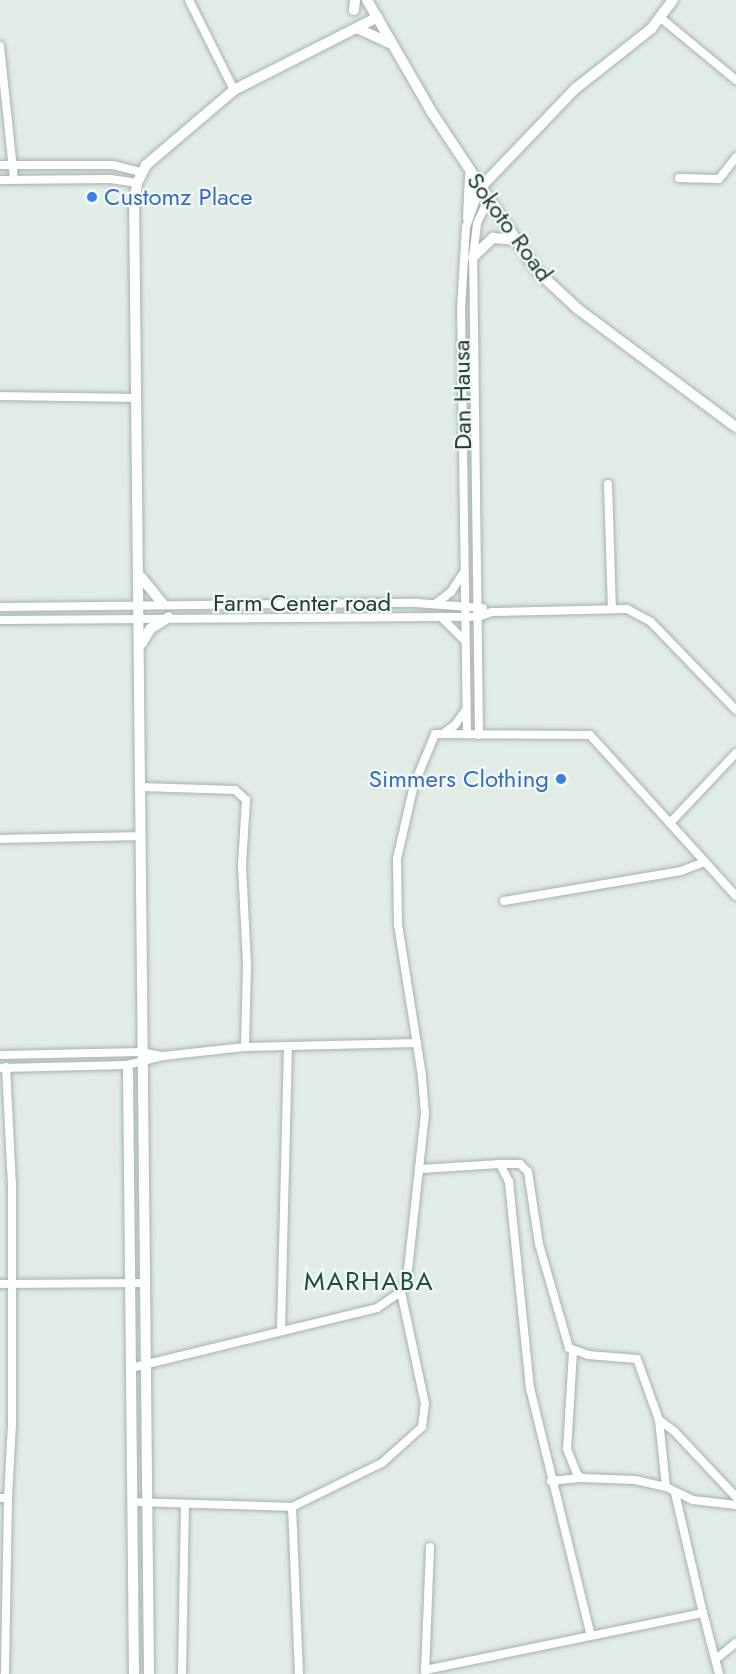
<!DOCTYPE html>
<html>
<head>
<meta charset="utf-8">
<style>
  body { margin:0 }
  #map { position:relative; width:736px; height:1674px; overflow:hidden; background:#e1ece6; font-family:Jost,sans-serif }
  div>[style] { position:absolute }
  .roads { filter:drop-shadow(0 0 2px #a4b4ac) drop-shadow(0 0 2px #a4b4ac) }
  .minor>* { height:8px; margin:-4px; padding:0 4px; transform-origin:4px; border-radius:4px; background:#fff }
  .tertiary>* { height:10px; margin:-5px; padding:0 5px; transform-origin:5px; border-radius:5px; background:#fff }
  .dots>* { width:16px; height:16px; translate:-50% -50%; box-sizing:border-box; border:3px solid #f2f9f4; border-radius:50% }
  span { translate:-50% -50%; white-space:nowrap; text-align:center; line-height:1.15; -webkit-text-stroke:4.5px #f2f9f4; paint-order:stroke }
  .shop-label { font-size:24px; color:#366cbe }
  .left { translate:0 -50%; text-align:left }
  .right { translate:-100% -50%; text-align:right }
  .street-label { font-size:24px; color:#213e32 }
  .neighbourhood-label { font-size:26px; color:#1c513c; letter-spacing:1.5px }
</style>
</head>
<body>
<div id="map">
  <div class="roads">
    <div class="minor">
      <i style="left:189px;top:0;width:101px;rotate:63.4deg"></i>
      <i style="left:662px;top:19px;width:96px;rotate:39.5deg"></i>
      <i style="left:0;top:46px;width:134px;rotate:84deg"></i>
      <i style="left:0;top:165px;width:113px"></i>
      <i style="left:113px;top:165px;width:29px;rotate:14deg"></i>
      <i style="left:679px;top:178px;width:40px;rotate:1.4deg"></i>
      <i style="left:719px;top:179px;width:28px;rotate:-52deg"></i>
      <i style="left:0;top:180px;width:110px;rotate:-0.5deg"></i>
      <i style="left:110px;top:179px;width:27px;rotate:8deg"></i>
      <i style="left:0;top:396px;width:137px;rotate:0.8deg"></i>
      <i style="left:608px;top:484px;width:124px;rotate:88.2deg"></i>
      <i style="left:435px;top:604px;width:20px;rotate:-37deg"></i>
      <i style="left:451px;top:592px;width:24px;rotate:-57deg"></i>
      <i style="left:0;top:607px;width:416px;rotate:-0.6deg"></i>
      <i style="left:416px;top:603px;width:67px;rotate:4.3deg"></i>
      <i style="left:441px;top:617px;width:34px;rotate:45deg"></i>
      <i style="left:0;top:620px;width:478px;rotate:-0.4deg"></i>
      <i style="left:478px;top:617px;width:15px;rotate:-20deg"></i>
      <i style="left:492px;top:612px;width:135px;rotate:-1.3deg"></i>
      <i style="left:627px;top:609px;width:27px;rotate:28deg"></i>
      <i style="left:651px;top:622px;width:122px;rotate:46deg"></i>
      <i style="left:444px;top:733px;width:14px;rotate:-36deg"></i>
      <i style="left:455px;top:725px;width:19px;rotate:-54deg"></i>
      <i style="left:467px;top:734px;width:424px;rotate:-90.8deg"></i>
      <i style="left:461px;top:310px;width:83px;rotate:-86.6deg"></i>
      <i style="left:466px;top:227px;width:41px;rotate:-70.3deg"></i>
      <i style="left:479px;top:735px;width:478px;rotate:-90.7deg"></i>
      <i style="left:473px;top:257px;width:34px;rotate:-83deg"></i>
      <i style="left:477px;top:223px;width:25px;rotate:-64deg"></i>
      <i style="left:141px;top:787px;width:94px;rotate:1.8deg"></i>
      <i style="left:235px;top:790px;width:15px;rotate:42deg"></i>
      <i style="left:246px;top:800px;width:65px;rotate:93.5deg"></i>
      <i style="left:242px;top:865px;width:100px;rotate:87.1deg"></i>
      <i style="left:247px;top:965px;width:82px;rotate:91.4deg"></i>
      <i style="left:670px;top:823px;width:96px;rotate:-46.7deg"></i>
      <i style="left:0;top:839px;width:141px;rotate:-1.2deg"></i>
      <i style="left:504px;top:901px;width:180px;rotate:-9.6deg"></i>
      <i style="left:681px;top:871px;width:25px;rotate:-21deg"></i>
      <i style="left:0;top:1055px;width:141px;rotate:-1.2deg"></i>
      <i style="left:141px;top:1052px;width:20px;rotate:11deg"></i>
      <i style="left:6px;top:1067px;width:117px;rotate:87.1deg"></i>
      <i style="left:12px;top:1184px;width:240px;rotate:90deg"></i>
      <i style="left:12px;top:1424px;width:74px;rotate:93.1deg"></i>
      <i style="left:2px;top:1068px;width:125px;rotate:-1.4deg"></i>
      <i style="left:127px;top:1065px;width:37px;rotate:-14deg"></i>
      <i style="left:163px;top:1056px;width:82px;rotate:-6.3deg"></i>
      <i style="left:245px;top:1047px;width:172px;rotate:-1.3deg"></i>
      <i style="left:500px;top:1164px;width:20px"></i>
      <i style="left:520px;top:1164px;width:11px;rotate:45deg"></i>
      <i style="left:528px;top:1172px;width:73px;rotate:81.3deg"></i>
      <i style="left:539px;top:1244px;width:108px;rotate:73.9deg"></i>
      <i style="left:569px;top:1348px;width:20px;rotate:20deg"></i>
      <i style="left:588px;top:1355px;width:49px;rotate:4.7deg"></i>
      <i style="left:637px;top:1359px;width:65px;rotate:70.2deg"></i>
      <i style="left:659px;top:1420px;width:19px;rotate:36deg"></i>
      <i style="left:674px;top:1431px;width:91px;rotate:46.8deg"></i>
      <i style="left:421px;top:1169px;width:79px;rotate:-3.6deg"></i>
      <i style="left:500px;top:1164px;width:20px;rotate:63deg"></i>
      <i style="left:509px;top:1182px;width:207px;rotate:84.2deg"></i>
      <i style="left:530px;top:1388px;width:255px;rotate:76.2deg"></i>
      <i style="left:0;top:1284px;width:144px;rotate:-0.4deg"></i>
      <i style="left:281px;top:1331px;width:285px;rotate:-88.6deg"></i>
      <i style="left:573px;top:1352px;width:97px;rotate:93.5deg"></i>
      <i style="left:567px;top:1449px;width:27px;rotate:68deg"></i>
      <i style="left:577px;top:1474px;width:6px;rotate:39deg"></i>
      <i style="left:582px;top:1478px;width:53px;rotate:2.2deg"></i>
      <i style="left:635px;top:1480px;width:32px;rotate:13deg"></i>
      <i style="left:666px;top:1487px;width:30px;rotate:26deg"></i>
      <i style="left:693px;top:1500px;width:43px;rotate:6.6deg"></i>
      <i style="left:131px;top:1368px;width:253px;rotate:-13.7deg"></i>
      <i style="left:377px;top:1308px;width:29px;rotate:-34deg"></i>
      <i style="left:401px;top:1292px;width:14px;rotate:-65deg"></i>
      <i style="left:407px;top:1279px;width:167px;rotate:-83.8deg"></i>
      <i style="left:425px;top:1113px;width:37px;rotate:-95deg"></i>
      <i style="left:422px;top:1076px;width:153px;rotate:-99deg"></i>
      <i style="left:398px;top:925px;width:66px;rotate:-90.9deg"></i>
      <i style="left:397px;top:859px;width:76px;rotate:-77.1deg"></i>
      <i style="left:414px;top:785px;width:55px;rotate:-67.6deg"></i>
      <i style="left:435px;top:734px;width:155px;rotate:0.4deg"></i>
      <i style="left:590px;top:735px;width:217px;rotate:47.8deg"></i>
      <i style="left:659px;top:1420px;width:67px;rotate:84deg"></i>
      <i style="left:551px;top:1481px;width:31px;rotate:-6deg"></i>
      <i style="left:675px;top:1493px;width:123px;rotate:76.9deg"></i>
      <i style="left:0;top:1498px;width:8px"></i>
      <i style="left:8px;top:1498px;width:176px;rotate:91deg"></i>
      <i style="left:134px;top:1502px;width:158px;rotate:1.8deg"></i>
      <i style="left:292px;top:1507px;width:167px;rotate:87.6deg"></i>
      <i style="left:292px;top:1507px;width:100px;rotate:-26.1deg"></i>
      <i style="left:382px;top:1463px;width:54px;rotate:-42deg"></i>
      <i style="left:422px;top:1427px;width:23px;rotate:-83deg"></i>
      <i style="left:425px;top:1404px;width:115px;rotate:-102.1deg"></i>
      <i style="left:716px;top:1659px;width:26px;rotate:-39deg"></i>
      <i style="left:425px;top:1670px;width:284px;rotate:-11.6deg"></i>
      <i style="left:703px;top:1613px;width:63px;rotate:75.3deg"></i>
      <i style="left:425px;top:1672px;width:125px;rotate:-87.7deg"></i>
      <i style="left:182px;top:1674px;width:170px;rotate:-89deg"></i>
    </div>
    <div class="tertiary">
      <i style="left:367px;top:0;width:128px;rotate:60deg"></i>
      <i style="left:431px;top:111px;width:192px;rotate:56.5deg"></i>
      <i style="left:537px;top:271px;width:56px;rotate:42.8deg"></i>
      <i style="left:578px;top:309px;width:197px;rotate:36.8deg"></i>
      <i style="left:354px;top:10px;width:10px;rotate:-84deg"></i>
      <i style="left:357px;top:28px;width:35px;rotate:25deg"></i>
      <i style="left:480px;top:188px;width:137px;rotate:-46.2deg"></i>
      <i style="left:575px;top:89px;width:97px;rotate:-38.3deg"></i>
      <i style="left:651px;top:29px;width:36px;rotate:-53deg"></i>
      <i style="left:468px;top:218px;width:42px;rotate:-87.3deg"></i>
      <i style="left:473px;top:257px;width:28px;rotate:-44deg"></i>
      <i style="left:493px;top:238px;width:21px;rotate:5deg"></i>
      <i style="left:141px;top:577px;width:35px;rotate:51deg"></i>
      <i style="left:142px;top:643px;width:16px;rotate:-60deg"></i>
      <i style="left:150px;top:629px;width:22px;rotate:-32deg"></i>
      <i style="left:128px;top:1071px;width:603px;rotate:89.43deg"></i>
      <i style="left:149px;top:1674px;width:1470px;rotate:-90.58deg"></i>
      <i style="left:134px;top:204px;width:21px;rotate:-82deg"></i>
      <i style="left:137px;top:183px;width:20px;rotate:-63deg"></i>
      <i style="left:146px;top:165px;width:116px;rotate:-40.4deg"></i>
      <i style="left:234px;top:90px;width:161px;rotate:-26.9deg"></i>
    </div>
  </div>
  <div class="dots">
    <i style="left:92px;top:197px;background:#3f7fe0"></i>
    <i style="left:561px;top:779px;background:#3f7fe0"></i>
  </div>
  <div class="shop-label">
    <span class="left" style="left:104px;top:197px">Customz Place</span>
    <span class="right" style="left:549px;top:779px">Simmers Clothing</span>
  </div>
  <div class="street-label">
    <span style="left:510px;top:227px;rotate:54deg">Sokoto Road</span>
    <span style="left:462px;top:395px;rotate:-91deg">Dan Hausa</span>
    <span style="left:302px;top:603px">Farm Center road</span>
  </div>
  <div class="neighbourhood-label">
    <span style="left:369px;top:1282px">MARHABA</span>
  </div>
</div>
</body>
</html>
